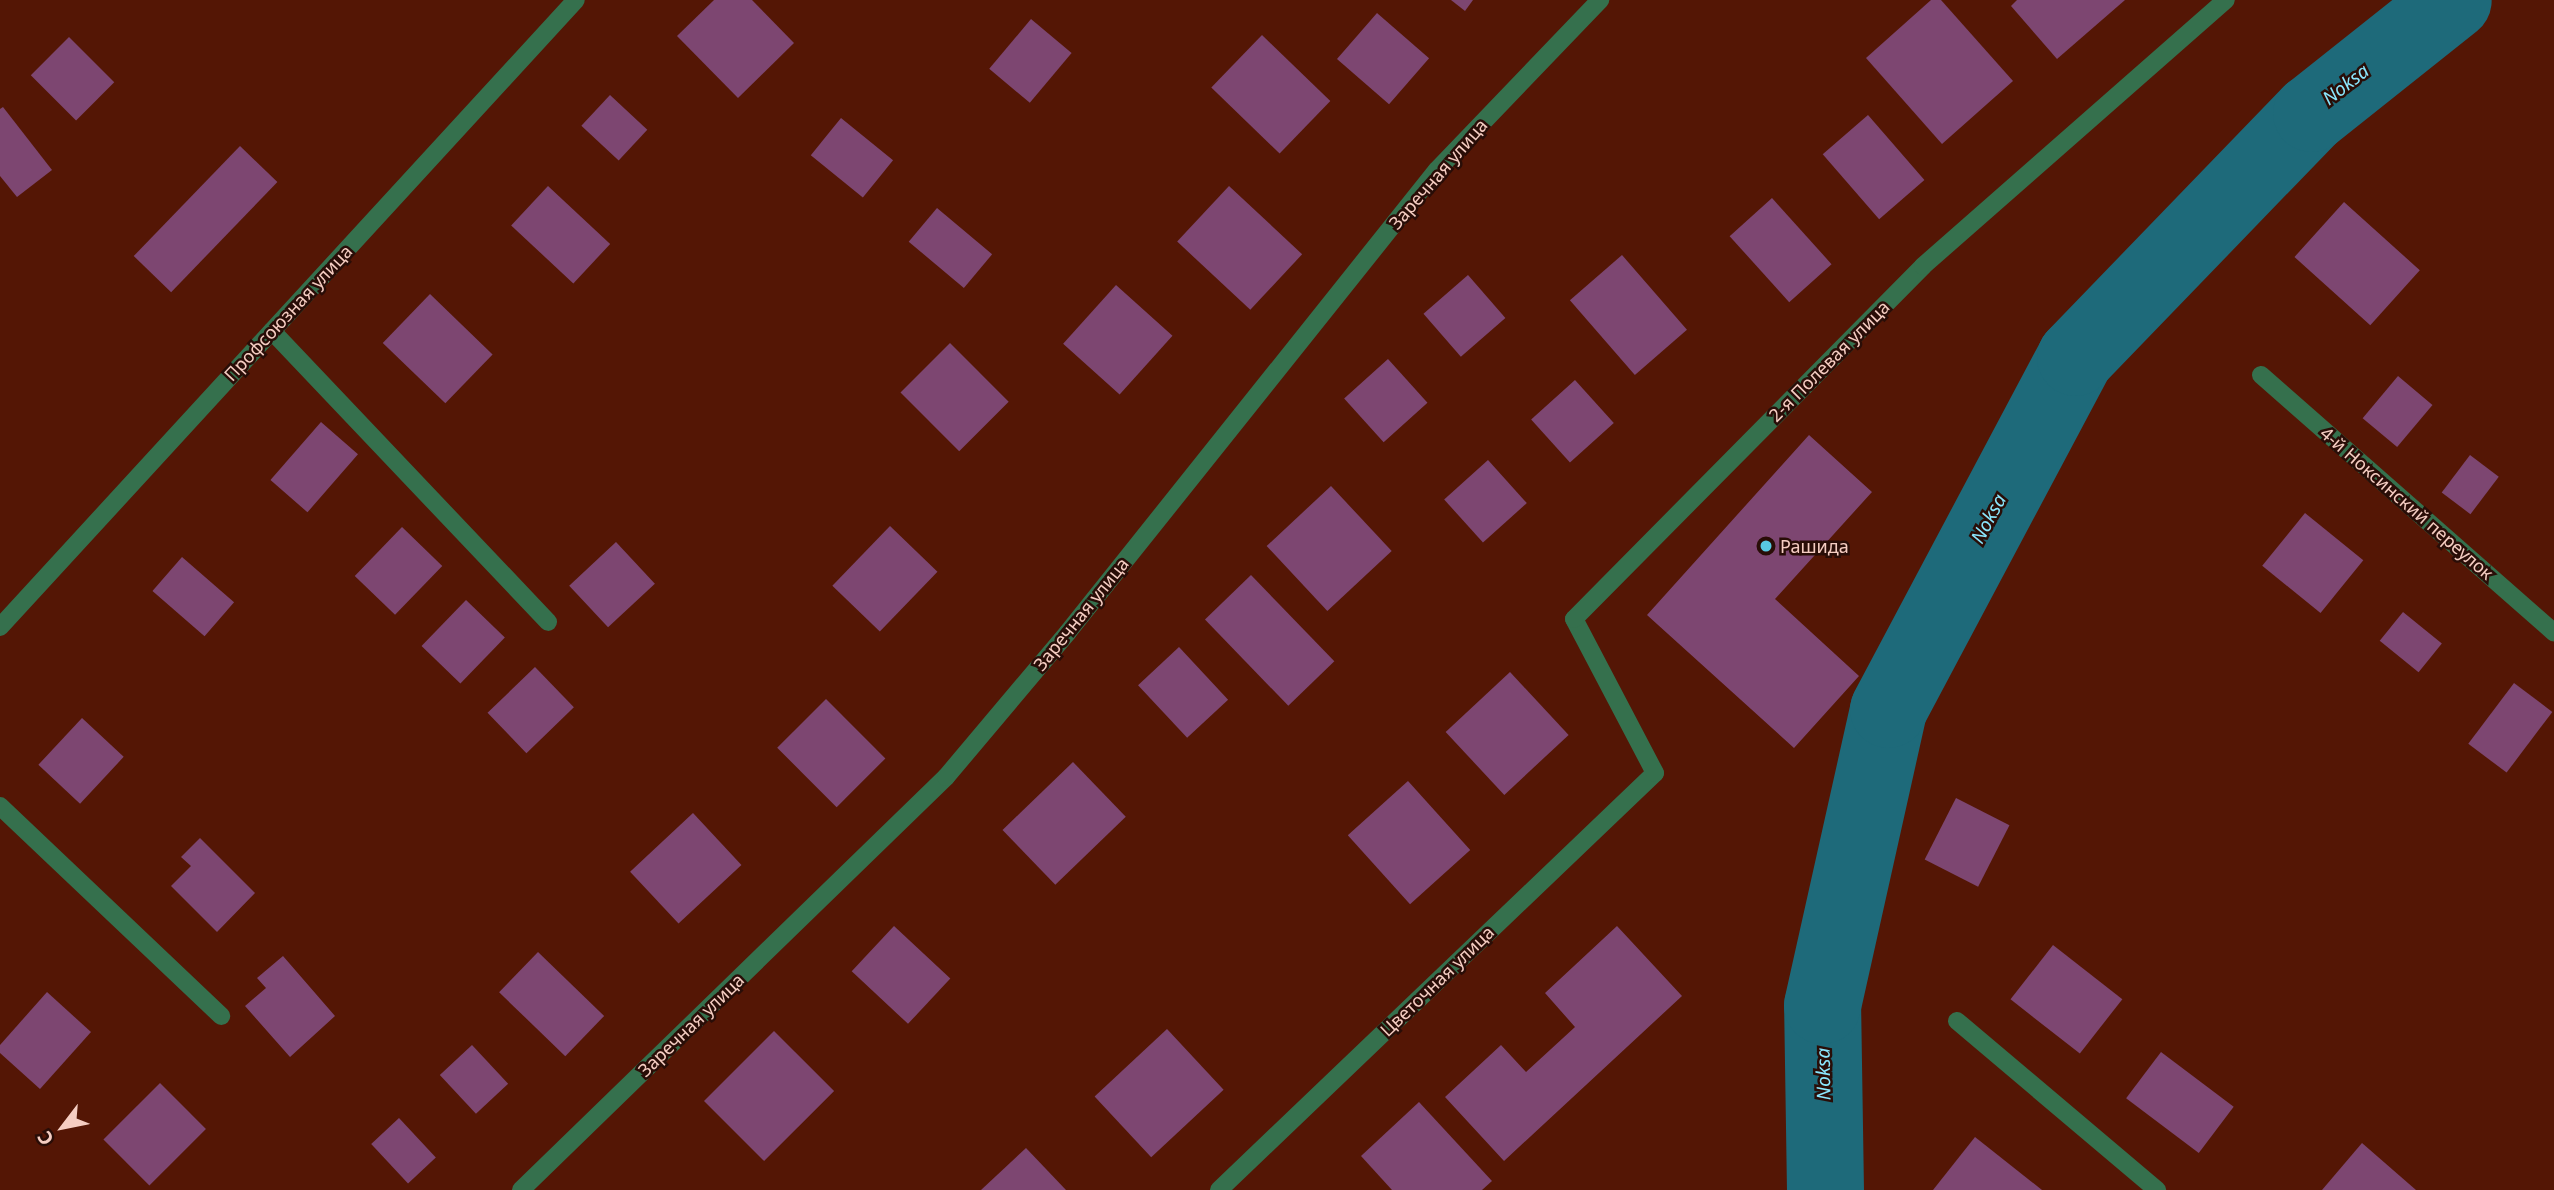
<!DOCTYPE html>
<html>
<head>
<meta charset="utf-8">
<style>
  body { margin:0 }
  #map { position:relative; width:2554px; height:1190px; overflow:hidden; background:#541605; font-family:"Noto Sans",sans-serif }
  div>[style] { position:absolute }
  .river>* { height:77px; margin:-38.5px; padding:0 38.5px; transform-origin:38.5px; border-radius:38.5px; background:#1e6a7a }
  .building>* { inset:0; background:#7d4671; transform-origin:0 0 }
  .minor>* { height:18px; margin:-9px; padding:0 9px; transform-origin:9px; border-radius:9px; background:#35704d }
  .dots>* { width:19px; height:19px; translate:-50% -50%; box-sizing:border-box; border:4px solid #290d07; border-radius:50% }
  span { translate:-50% -50%; white-space:nowrap; text-align:center; line-height:1.15; -webkit-text-stroke:5px #290d07; paint-order:stroke }
  .street-label { font-size:18px; color:#f5cdc2 }
  .poi-label { font-size:18px; color:#f5cdc2 }
  .left { translate:0 -50%; text-align:left }
  .water-label { font-size:19px; color:#8be7fe; font-style:italic }
  .north { position:absolute; left:28px; top:1092px; width:70px; height:70px; -webkit-text-stroke:5px #290d07; paint-order:stroke; rotate:238deg; font-size:19px; font-weight:700; line-height:28px; text-align:center; color:#f5cdc2 }
  .north::after { content:''; display:block; margin:auto; width:24px; height:32px; background:#f5cdc2; clip-path:polygon(50% 0,100% 100%,50% 72%,0 100%) }
</style>
</head>
<body>
<div id="map">
  <div class="river">
    <i style="left:1825px;top:1190px;width:185px;rotate:-90.9deg"></i>
    <i style="left:1822px;top:1005px;width:303px;rotate:-77.4deg"></i>
    <i style="left:1888px;top:709px;width:399px;rotate:-62deg"></i>
    <i style="left:2075px;top:357px;width:339px;rotate:-46deg"></i>
    <i style="left:2311px;top:113px;width:181px;rotate:-38.5deg"></i>
  </div>
  <div class="building">
    <i style="clip-path:polygon(714px 0,752px 0,794px 43px,738px 98px,677px 36px)"></i>
    <i style="clip-path:polygon(1451px 0,1473px 0,1465px 11px)"></i>
    <i style="clip-path:polygon(1931px 0,1941px 0,2013px 81px,1942px 144px,1866px 58px)"></i>
    <i style="clip-path:polygon(2017px 0,2125px 0,2057px 59px,2011px 6px)"></i>
    <i style="left:1377px;top:13px;width:69px;height:61px;rotate:41deg"></i>
    <i style="left:1031px;top:19px;width:53px;height:65px;rotate:40deg"></i>
    <i style="left:1262px;top:35px;width:95px;height:73px;rotate:44deg"></i>
    <i style="left:69px;top:37px;width:64px;height:54px;rotate:45deg"></i>
    <i style="left:610px;top:95px;width:51px;height:42px;rotate:43deg"></i>
    <i style="clip-path:polygon(3px 107px,52px 170px,17px 197px,0 176px,0 109px)"></i>
    <i style="left:1868px;top:115px;width:86px;height:60px;rotate:49deg"></i>
    <i style="left:841px;top:118px;width:67px;height:48px;rotate:39deg"></i>
    <i style="left:240px;top:146px;width:52px;height:153px;rotate:44deg"></i>
    <i style="left:548px;top:186px;width:85px;height:54px;rotate:43deg"></i>
    <i style="left:1229px;top:186px;width:100px;height:76px;rotate:43deg"></i>
    <i style="left:1772px;top:198px;width:89px;height:57px;rotate:48deg"></i>
    <i style="left:2344px;top:202px;width:102px;height:74px;rotate:42deg"></i>
    <i style="left:937px;top:208px;width:72px;height:44px;rotate:40deg"></i>
    <i style="left:1622px;top:255px;width:99px;height:69px;rotate:49deg"></i>
    <i style="left:1468px;top:275px;width:57px;height:59px;rotate:49deg"></i>
    <i style="left:1116px;top:285px;width:76px;height:79px;rotate:42deg"></i>
    <i style="left:430px;top:294px;width:87px;height:68px;rotate:44deg"></i>
    <i style="left:950px;top:343px;width:83px;height:70px;rotate:45deg"></i>
    <i style="left:1388px;top:359px;width:59px;height:59px;rotate:48deg"></i>
    <i style="left:2398px;top:376px;width:45px;height:55px;rotate:40deg"></i>
    <i style="left:1575px;top:380px;width:58px;height:59px;rotate:48deg"></i>
    <i style="left:321px;top:422px;width:49px;height:77px;rotate:41deg"></i>
    <i style="clip-path:polygon(1809px 435px,1872px 492px,1775px 599px,1859px 676px,1794px 748px,1647px 615px)"></i>
    <i style="left:2470px;top:455px;width:36px;height:47px;rotate:37deg"></i>
    <i style="left:1488px;top:460px;width:58px;height:59px;rotate:48deg"></i>
    <i style="left:1331px;top:486px;width:89px;height:88px;rotate:47deg"></i>
    <i style="left:2305px;top:513px;width:75px;height:68px;rotate:39deg"></i>
    <i style="left:890px;top:526px;width:66px;height:83px;rotate:44deg"></i>
    <i style="left:402px;top:527px;width:56px;height:68px;rotate:44deg"></i>
    <i style="left:616px;top:542px;width:57px;height:64px;rotate:47deg"></i>
    <i style="left:182px;top:557px;width:69px;height:45px;rotate:41deg"></i>
    <i style="left:1251px;top:575px;width:120px;height:64px;rotate:46deg"></i>
    <i style="left:466px;top:600px;width:54px;height:64px;rotate:44deg"></i>
    <i style="left:2403px;top:612px;width:50px;height:37px;rotate:39deg"></i>
    <i style="left:1179px;top:647px;width:72px;height:56px;rotate:47deg"></i>
    <i style="left:535px;top:667px;width:56px;height:66px;rotate:46deg"></i>
    <i style="left:1510px;top:672px;width:86px;height:88px;rotate:47deg"></i>
    <i style="left:2514px;top:683px;width:48px;height:76px;rotate:37deg"></i>
    <i style="left:826px;top:699px;width:84px;height:69px;rotate:45deg"></i>
    <i style="left:82px;top:718px;width:57px;height:64px;rotate:43deg"></i>
    <i style="left:1073px;top:762px;width:76px;height:98px;rotate:46deg"></i>
    <i style="left:1408px;top:781px;width:93px;height:81px;rotate:48deg"></i>
    <i style="left:1956px;top:798px;width:60px;height:69px;rotate:27deg"></i>
    <i style="left:693px;top:813px;width:71px;height:86px;rotate:47deg"></i>
    <i style="clip-path:polygon(200px 838px,255px 893px,217px 932px,171px 886px,191px 866px,181px 857px)"></i>
    <i style="left:894px;top:926px;width:77px;height:62px;rotate:43deg"></i>
    <i style="clip-path:polygon(1617px 926px,1682px 996px,1504px 1161px,1445px 1097px,1501px 1045px,1526px 1072px,1575px 1027px,1545px 993px)"></i>
    <i style="left:2053px;top:945px;width:88px;height:69px;rotate:38deg"></i>
    <i style="left:538px;top:952px;width:92px;height:56px;rotate:44deg"></i>
    <i style="clip-path:polygon(283px 956px,335px 1016px,290px 1057px,245px 1006px,266px 988px,257px 978px)"></i>
    <i style="clip-path:polygon(47px 992px,91px 1032px,40px 1089px,0 1053px,0 1045px)"></i>
    <i style="left:1167px;top:1029px;width:83px;height:99px;rotate:47deg"></i>
    <i style="left:774px;top:1031px;width:85px;height:99px;rotate:45deg"></i>
    <i style="left:472px;top:1045px;width:53px;height:44px;rotate:47deg"></i>
    <i style="left:2161px;top:1052px;width:91px;height:58px;rotate:37deg"></i>
    <i style="left:160px;top:1083px;width:65px;height:80px;rotate:45deg"></i>
    <i style="clip-path:polygon(1419px 1102px,1492px 1181px,1482px 1190px,1392px 1190px,1361px 1156px)"></i>
    <i style="left:399px;top:1118px;width:54px;height:38px;rotate:47deg"></i>
    <i style="clip-path:polygon(1975px 1137px,2042px 1190px,1933px 1190px)"></i>
    <i style="clip-path:polygon(2362px 1143px,2416px 1190px,2322px 1190px)"></i>
    <i style="clip-path:polygon(1026px 1148px,1066px 1190px,981px 1190px)"></i>
  </div>
  <div class="minor">
    <i style="left:272px;top:331px;width:401px;rotate:46.5deg"></i>
    <i style="left:2261px;top:375px;width:390px;rotate:41.3deg"></i>
    <i style="left:0;top:627px;width:851px;rotate:-47.43deg"></i>
    <i style="left:0;top:806px;width:305px;rotate:43.5deg"></i>
    <i style="left:1957px;top:1021px;width:262px;rotate:40.2deg"></i>
    <i style="left:521px;top:1190px;width:593px;rotate:-44.18deg"></i>
    <i style="left:946px;top:777px;width:189px;rotate:-49.9deg"></i>
    <i style="left:1068px;top:632px;width:591px;rotate:-51.39deg"></i>
    <i style="left:1437px;top:170px;width:236px;rotate:-46.2deg"></i>
    <i style="left:1219px;top:1190px;width:603px;rotate:-43.72deg"></i>
    <i style="left:1655px;top:773px;width:174px;rotate:-117.7deg"></i>
    <i style="left:1574px;top:619px;width:496px;rotate:-45.3deg"></i>
    <i style="left:1923px;top:266px;width:403px;rotate:-41.3deg"></i>
  </div>
  <div class="dots">
    <i style="left:1766px;top:546px;background:#58c9e3"></i>
  </div>
  <div class="street-label">
    <span style="left:1438px;top:174px;rotate:-49deg">Заречная улица</span>
    <span style="left:288px;top:313px;rotate:-47deg">Профсоюзная улица</span>
    <span style="left:1829px;top:361px;rotate:-45deg">2-я Полевая улица</span>
    <span style="left:2407px;top:503px;rotate:41deg">4-й Ноксинский переулок</span>
    <span style="left:1081px;top:614px;rotate:-51deg">Заречная улица</span>
    <span style="left:1437px;top:981px;rotate:-44deg">Цветочная улица</span>
    <span style="left:691px;top:1025px;rotate:-44deg">Заречная улица</span>
  </div>
  <div class="poi-label">
    <span class="left" style="left:1780px;top:546px">Рашида</span>
  </div>
  <div class="water-label">
    <span style="left:2346px;top:85px;rotate:-38deg">Noksa</span>
    <span style="left:1989px;top:519px;rotate:-62deg">Noksa</span>
    <span style="left:1824px;top:1074px;rotate:-91deg">Noksa</span>
  </div>
  <div class="north">С</div>
</div>
</body>
</html>
